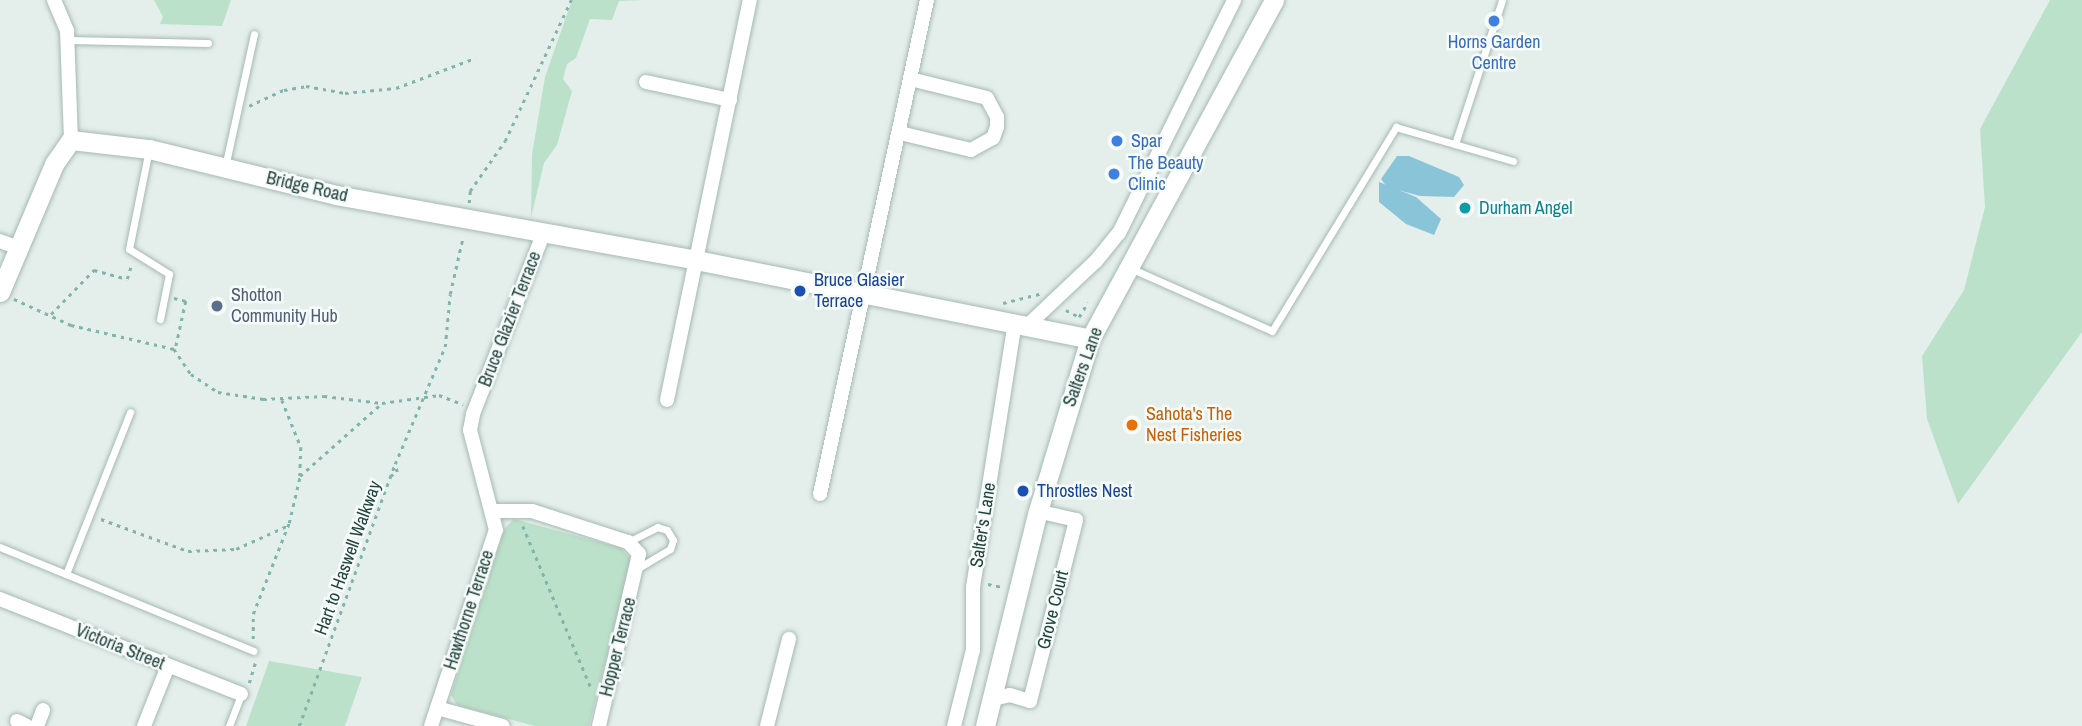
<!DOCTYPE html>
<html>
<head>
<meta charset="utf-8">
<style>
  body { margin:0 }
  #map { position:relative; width:2082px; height:726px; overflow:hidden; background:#e4efeb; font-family:"Archivo Narrow",sans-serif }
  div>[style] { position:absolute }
  .green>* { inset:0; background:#bce1ca }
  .water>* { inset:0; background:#89c4d8 }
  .path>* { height:2.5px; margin-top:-1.25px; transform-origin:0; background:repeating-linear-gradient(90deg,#82b5aa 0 3.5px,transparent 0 8.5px) }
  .roads { filter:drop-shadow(0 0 2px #a6b8b3) drop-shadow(0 0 2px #a6b8b3) }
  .lane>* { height:7px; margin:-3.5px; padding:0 3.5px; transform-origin:3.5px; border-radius:3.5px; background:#fff }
  .street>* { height:14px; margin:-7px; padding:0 7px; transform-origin:7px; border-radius:7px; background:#fff }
  .secondary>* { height:19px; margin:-9.5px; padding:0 9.5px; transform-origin:9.5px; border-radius:9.5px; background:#fff }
  .dots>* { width:19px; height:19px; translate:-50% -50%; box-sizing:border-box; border:4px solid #f6fbf9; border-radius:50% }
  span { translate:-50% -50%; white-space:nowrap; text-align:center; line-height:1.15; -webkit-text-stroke:5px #f6fbf9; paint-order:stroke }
  .shop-label { font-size:18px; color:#366cbe }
  .left { translate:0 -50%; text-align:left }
  .street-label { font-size:18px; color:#22433d }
  .culture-label { font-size:18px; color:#0d838f }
  .transit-label { font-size:18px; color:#164399 }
  .service-label { font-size:18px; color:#4e5e75 }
  .food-label { font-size:18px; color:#c56008 }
</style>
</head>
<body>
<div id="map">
  <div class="green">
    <i style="clip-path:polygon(154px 0,231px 0,222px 26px,160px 24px,163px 17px)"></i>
    <i style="clip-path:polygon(572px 0,644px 0,619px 1px,612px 20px,590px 19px,576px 58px,567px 64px,563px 79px,572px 91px,557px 145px,544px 163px,531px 218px,532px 155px,545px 77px)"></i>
    <i style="clip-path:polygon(2050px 0,2082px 0,2082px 332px,1958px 504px,1927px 419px,1922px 356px,1964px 290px,1985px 207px,1980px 129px)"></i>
    <i style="clip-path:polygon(514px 519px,621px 548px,631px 560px,589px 726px,535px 726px,457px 705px,451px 695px,505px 528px)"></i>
    <i style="clip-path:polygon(269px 661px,362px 677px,345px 726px,246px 726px)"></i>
  </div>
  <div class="water">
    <i style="clip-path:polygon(1397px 156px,1409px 156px,1459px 177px,1464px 185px,1454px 197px,1420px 196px,1387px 187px,1381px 179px)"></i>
    <i style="clip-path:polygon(1379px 182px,1416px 197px,1441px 219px,1434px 235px,1406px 224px,1379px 202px)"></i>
  </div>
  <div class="path">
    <i style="left:249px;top:106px;width:38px;rotate:-25deg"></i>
    <i style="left:284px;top:90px;width:22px;rotate:-10deg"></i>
    <i style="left:306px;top:86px;width:40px;rotate:10deg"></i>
    <i style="left:345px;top:93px;width:51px;rotate:-5.6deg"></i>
    <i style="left:396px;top:88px;width:85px;rotate:-20.8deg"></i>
    <i style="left:469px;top:203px;width:12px;rotate:-85deg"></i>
    <i style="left:470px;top:191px;width:61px;rotate:-55deg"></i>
    <i style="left:505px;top:141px;width:156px;rotate:-64.9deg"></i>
    <i style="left:174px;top:298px;width:12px;rotate:14deg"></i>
    <i style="left:186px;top:301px;width:51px;rotate:102.4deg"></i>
    <i style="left:14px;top:299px;width:63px;rotate:24.5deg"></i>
    <i style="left:71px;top:325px;width:106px;rotate:13.1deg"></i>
    <i style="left:174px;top:349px;width:30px;rotate:56deg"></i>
    <i style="left:191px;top:374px;width:32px;rotate:34deg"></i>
    <i style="left:218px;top:392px;width:46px;rotate:8.8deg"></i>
    <i style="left:263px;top:399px;width:61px;rotate:-2.8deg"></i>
    <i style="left:324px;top:396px;width:58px;rotate:6.9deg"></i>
    <i style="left:1003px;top:303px;width:38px;rotate:-14deg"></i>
    <i style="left:1066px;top:310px;width:15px;rotate:28deg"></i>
    <i style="left:51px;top:314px;width:62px;rotate:-45.7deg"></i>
    <i style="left:94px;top:270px;width:34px;rotate:15deg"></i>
    <i style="left:127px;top:279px;width:17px;rotate:-73deg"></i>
    <i style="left:1079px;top:317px;width:17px;rotate:-59deg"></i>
    <i style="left:282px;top:400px;width:51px;rotate:68deg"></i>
    <i style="left:301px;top:447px;width:29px;rotate:92deg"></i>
    <i style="left:390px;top:476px;width:8px;rotate:-30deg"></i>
    <i style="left:397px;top:472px;width:7px;rotate:-106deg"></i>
    <i style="left:101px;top:519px;width:93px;rotate:20.2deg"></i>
    <i style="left:188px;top:551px;width:48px;rotate:-2.4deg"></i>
    <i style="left:236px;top:549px;width:56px;rotate:-24.3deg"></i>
    <i style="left:523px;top:526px;width:176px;rotate:67.2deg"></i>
    <i style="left:988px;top:584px;width:14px;rotate:12deg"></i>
    <i style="left:253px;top:639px;width:25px;rotate:-90deg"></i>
    <i style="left:253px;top:614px;width:98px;rotate:-68.4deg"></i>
    <i style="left:289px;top:523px;width:48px;rotate:-76.8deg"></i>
    <i style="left:300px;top:476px;width:110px;rotate:-41.7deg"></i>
    <i style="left:382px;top:403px;width:58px;rotate:-8deg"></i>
    <i style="left:439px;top:395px;width:26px;rotate:21deg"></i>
    <i style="left:249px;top:683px;width:21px;rotate:-73deg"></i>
    <i style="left:299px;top:726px;width:279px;rotate:-69.9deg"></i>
    <i style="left:395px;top:464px;width:127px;rotate:-66.9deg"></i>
    <i style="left:445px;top:347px;width:53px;rotate:-84.6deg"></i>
    <i style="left:450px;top:294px;width:58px;rotate:-77.2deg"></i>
  </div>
  <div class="roads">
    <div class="lane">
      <i style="left:68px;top:40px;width:140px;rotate:1.2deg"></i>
      <i style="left:1455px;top:144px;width:151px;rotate:-71.9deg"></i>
      <i style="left:149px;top:149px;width:102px;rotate:101.3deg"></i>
      <i style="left:129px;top:249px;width:47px;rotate:32deg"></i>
      <i style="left:169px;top:274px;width:46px;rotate:101.3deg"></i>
      <i style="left:225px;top:167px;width:136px;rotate:-77.7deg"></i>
      <i style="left:1130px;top:268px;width:155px;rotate:23.9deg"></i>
      <i style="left:1272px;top:331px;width:239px;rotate:-58.7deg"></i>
      <i style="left:1396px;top:127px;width:122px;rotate:16.2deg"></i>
      <i style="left:628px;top:542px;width:33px;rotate:-27deg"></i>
      <i style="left:657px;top:527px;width:10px;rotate:17deg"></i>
      <i style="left:667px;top:530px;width:12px;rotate:59deg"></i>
      <i style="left:673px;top:540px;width:9px;rotate:108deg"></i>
      <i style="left:670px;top:549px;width:37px;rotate:149deg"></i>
      <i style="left:0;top:547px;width:274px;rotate:22.3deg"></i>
      <i style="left:66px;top:574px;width:174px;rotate:-68.4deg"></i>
      <i style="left:229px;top:726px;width:34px;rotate:-69deg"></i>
    </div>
    <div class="street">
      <i style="left:54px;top:0;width:34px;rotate:67deg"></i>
      <i style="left:67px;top:31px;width:109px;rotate:87.9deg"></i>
      <i style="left:646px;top:82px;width:86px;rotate:12.1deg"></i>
      <i style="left:900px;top:133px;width:73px;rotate:13.5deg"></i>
      <i style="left:971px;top:150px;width:25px;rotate:-29deg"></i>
      <i style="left:993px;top:138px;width:12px;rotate:-70deg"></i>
      <i style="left:997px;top:127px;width:10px;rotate:-90deg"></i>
      <i style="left:997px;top:117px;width:21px;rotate:-118deg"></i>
      <i style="left:987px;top:98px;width:79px;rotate:-166.1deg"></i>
      <i style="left:0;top:241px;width:19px;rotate:21deg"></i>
      <i style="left:1028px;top:325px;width:93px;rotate:-43.3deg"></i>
      <i style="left:1096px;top:261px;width:36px;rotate:-51deg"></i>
      <i style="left:1119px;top:233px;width:260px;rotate:-63.7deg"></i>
      <i style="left:667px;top:400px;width:409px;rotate:-78.3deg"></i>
      <i style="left:820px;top:494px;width:505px;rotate:-77.78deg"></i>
      <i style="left:493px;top:511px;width:39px"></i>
      <i style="left:532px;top:511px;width:101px;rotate:17.9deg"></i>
      <i style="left:628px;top:542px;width:16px;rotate:47deg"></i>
      <i style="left:639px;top:554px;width:177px;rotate:103.1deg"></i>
      <i style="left:0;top:599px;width:259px;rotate:21.5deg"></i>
      <i style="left:993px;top:699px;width:17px;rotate:-13deg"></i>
      <i style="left:1010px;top:695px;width:21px;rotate:17deg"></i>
      <i style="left:1030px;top:701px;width:187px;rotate:-75.7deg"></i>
      <i style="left:1076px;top:520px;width:39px;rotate:-167deg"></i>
      <i style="left:437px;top:708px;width:68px;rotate:15.3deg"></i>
      <i style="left:17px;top:721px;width:11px;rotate:27deg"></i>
      <i style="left:37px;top:726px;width:17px;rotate:-69deg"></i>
      <i style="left:144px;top:726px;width:65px;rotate:-68.2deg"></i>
      <i style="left:431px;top:726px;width:206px;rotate:-71.7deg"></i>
      <i style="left:496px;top:530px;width:103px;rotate:-104.6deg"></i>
      <i style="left:470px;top:430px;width:16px;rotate:-79deg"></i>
      <i style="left:473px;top:414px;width:195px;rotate:-68.7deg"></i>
      <i style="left:767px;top:726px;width:90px;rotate:-75.8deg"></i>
      <i style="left:954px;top:726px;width:78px;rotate:-76deg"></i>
      <i style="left:973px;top:650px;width:63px;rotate:-90deg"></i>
      <i style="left:973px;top:587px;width:267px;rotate:-81deg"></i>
    </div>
    <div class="secondary">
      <i style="left:0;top:292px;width:139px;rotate:-67.1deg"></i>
      <i style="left:54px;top:164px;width:29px;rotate:-55deg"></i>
      <i style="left:71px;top:140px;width:79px;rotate:6.6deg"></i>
      <i style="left:149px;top:149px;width:193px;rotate:13.8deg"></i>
      <i style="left:336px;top:195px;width:366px;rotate:10.2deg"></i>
      <i style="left:696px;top:260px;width:402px;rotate:11.3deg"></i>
      <i style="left:985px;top:726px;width:221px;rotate:-76.2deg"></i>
      <i style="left:1038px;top:511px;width:180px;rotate:-73.2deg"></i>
      <i style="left:1090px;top:339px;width:386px;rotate:-61.5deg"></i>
    </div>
  </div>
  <div class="dots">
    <i style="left:1494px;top:21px;background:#3f7fe0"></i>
    <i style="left:1117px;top:141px;background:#3f7fe0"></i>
    <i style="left:1114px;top:174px;background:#3f7fe0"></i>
    <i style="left:1465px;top:208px;background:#0f9aa8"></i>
    <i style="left:800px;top:291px;background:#1a4fb4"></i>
    <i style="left:217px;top:306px;background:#5c6f8a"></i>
    <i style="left:1132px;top:425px;background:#e8710a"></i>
    <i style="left:1023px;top:491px;background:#1a4fb4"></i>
  </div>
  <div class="shop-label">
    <span style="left:1494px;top:53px">Horns Garden<br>Centre</span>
    <span class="left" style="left:1131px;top:141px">Spar</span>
    <span class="left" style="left:1128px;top:174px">The Beauty<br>Clinic</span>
  </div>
  <div class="street-label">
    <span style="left:307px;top:187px;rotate:13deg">Bridge Road</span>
    <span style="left:510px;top:319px;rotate:-69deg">Bruce Glazier Terrace</span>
    <span style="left:1083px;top:367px;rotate:-70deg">Salters Lane</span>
    <span style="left:983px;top:525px;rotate:-81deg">Salter's Lane</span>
    <span style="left:348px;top:558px;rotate:-70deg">Hart to Haswell Walkway</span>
    <span style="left:469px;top:610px;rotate:-72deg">Hawthorne Terrace</span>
    <span style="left:1053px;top:610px;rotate:-76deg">Grove Court</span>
    <span style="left:120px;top:647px;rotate:22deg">Victoria Street</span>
    <span style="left:618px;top:647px;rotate:-76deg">Hopper Terrace</span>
  </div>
  <div class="culture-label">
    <span class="left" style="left:1479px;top:208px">Durham Angel</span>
  </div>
  <div class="transit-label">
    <span class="left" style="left:814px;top:291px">Bruce Glasier<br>Terrace</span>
    <span class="left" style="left:1037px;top:491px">Throstles Nest</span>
  </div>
  <div class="service-label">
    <span class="left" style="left:231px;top:306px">Shotton<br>Community Hub</span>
  </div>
  <div class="food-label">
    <span class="left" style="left:1146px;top:425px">Sahota's The<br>Nest Fisheries</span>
  </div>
</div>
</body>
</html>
